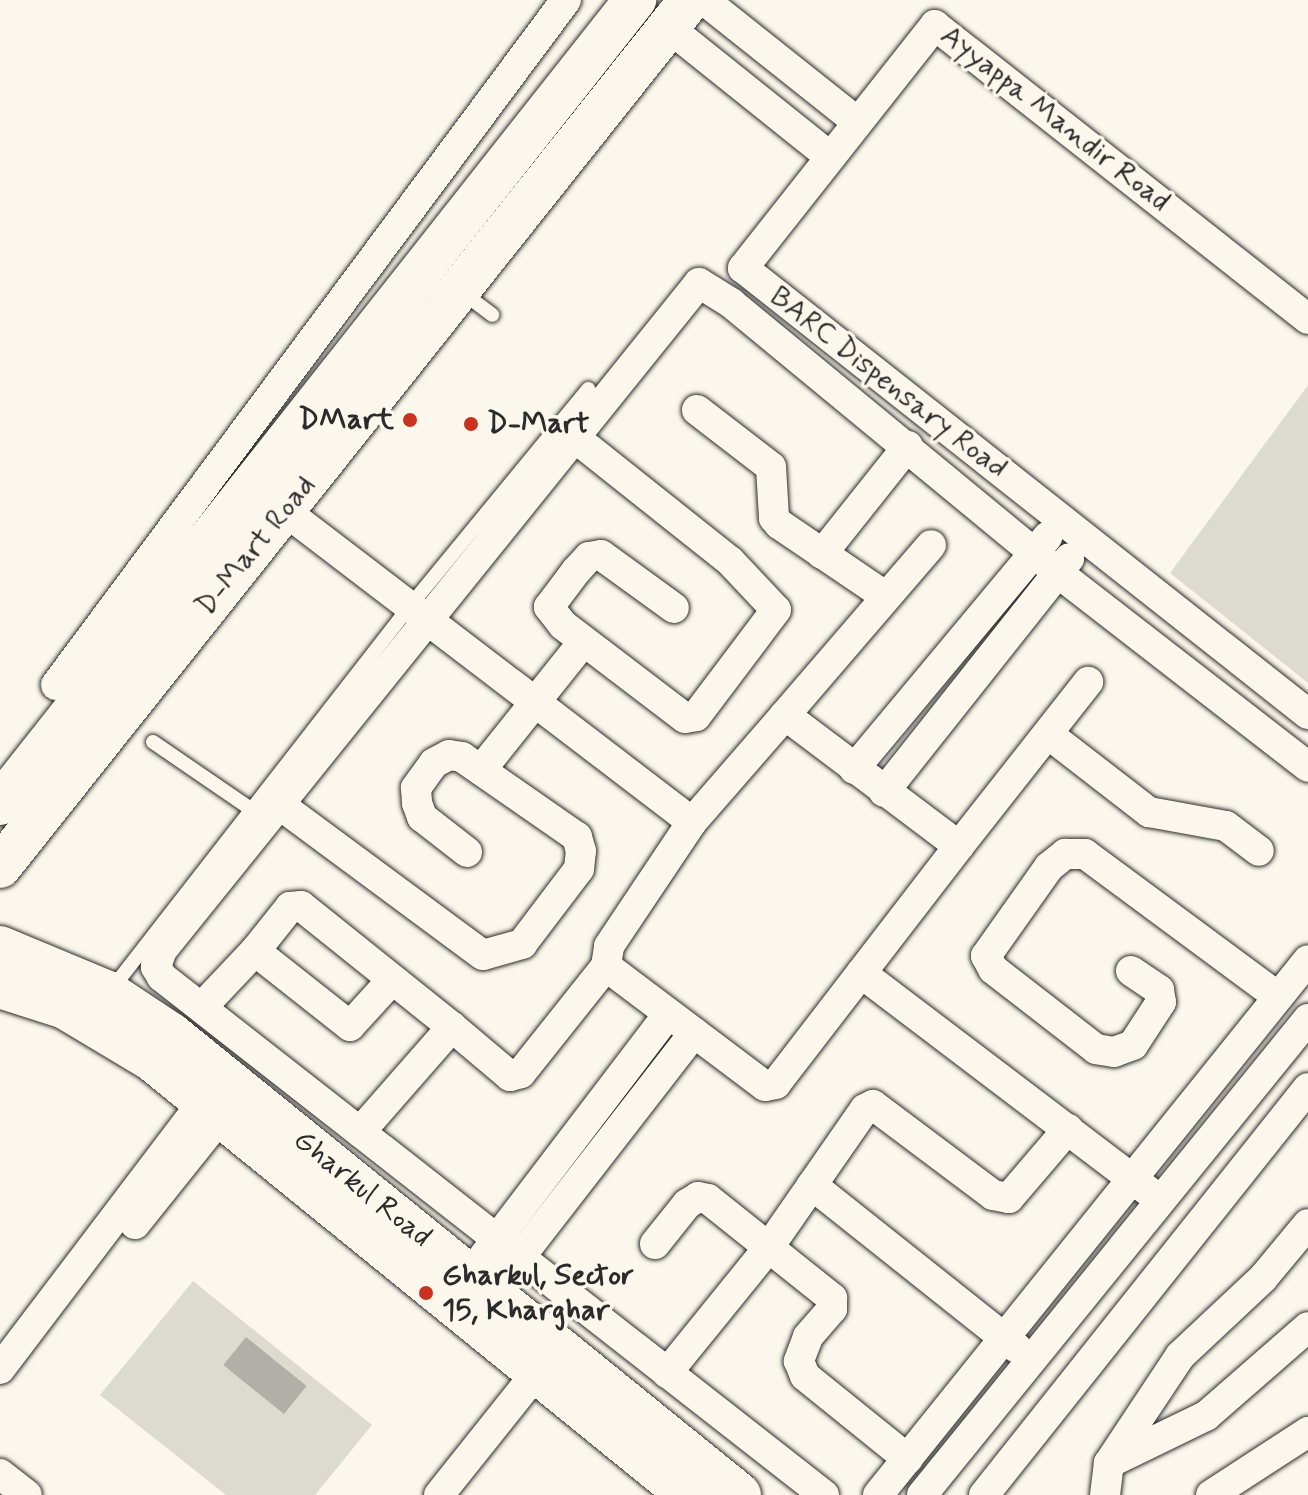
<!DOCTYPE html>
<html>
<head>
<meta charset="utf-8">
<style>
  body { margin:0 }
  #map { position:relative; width:1308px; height:1495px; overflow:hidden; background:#fbf7ec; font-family:Mynerve,sans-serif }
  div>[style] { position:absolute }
  .green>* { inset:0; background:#dddad0 }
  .water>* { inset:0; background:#b1afa7; transform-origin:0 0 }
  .roads { filter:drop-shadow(0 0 2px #2b2b2b) drop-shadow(0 0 2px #2b2b2b) }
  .service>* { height:14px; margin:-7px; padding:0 7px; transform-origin:7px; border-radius:7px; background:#fbf7ec }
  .minor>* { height:30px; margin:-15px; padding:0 15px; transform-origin:15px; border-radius:15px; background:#fbf7ec }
  .secondary>* { height:42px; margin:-21px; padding:0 21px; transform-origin:21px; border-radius:21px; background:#fbf7ec }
  .primary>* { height:44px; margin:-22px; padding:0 22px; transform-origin:22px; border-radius:22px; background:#fbf7ec }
  .dots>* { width:22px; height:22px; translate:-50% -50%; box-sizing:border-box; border:4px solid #fbf7ec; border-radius:50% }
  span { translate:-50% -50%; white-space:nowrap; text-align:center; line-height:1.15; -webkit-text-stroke:7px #fbf7ec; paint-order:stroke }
  .street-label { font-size:30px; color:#2b2b2b }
  .poi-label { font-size:30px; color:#2b2b2b; font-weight:700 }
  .right { translate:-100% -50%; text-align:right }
  .left { translate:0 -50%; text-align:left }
</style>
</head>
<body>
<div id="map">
  <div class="green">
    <i style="clip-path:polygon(1308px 385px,1308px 683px,1170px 573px)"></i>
    <i style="clip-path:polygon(193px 1281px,372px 1425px,315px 1495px,226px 1495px,100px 1395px)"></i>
  </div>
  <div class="water">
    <i style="left:246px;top:1337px;width:78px;height:36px;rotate:39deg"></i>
  </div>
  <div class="roads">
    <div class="service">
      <i style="left:462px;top:292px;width:38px;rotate:37deg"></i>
      <i style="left:153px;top:742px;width:119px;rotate:34.4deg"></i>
      <i style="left:111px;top:990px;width:487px;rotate:-52.1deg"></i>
      <i style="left:410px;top:606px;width:281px;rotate:-50.6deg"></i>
    </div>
    <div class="minor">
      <i style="left:704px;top:0;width:194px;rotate:38.5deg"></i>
      <i style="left:668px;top:27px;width:208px;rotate:38.7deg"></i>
      <i style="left:1308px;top:319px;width:475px;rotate:-141.8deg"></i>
      <i style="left:935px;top:25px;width:310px;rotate:128.3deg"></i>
      <i style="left:743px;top:268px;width:720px;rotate:38.29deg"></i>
      <i style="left:697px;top:410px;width:93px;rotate:37.6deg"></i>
      <i style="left:771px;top:467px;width:51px;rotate:86.6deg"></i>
      <i style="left:774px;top:518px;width:8px;rotate:50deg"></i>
      <i style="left:779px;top:524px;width:128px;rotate:34.2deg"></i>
      <i style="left:574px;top:437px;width:199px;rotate:38.5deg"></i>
      <i style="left:730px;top:561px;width:67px;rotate:46.8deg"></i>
      <i style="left:776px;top:610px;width:133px;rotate:127deg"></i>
      <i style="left:696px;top:716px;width:11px;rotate:170deg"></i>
      <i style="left:685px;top:718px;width:153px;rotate:-142.7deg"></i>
      <i style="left:563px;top:625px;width:23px;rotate:-128deg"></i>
      <i style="left:549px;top:607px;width:45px;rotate:-53.1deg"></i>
      <i style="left:576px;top:571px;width:19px;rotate:-47deg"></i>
      <i style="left:589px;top:557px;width:12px;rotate:-9deg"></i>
      <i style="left:601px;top:555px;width:90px;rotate:36deg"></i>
      <i style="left:285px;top:511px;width:512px;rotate:37.38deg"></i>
      <i style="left:822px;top:554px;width:138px;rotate:-51.5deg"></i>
      <i style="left:56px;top:685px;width:854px;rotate:-53.33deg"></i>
      <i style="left:785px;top:715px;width:218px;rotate:37deg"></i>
      <i style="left:959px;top:846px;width:300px;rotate:127.6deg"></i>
      <i style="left:776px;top:1084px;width:11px;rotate:170deg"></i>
      <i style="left:765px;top:1086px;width:199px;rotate:-143deg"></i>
      <i style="left:606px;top:966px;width:20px;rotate:-81deg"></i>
      <i style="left:609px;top:946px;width:149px;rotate:-56.2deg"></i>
      <i style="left:692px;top:822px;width:142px;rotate:-49deg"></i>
      <i style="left:785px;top:715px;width:224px;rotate:-49.3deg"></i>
      <i style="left:1048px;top:734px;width:128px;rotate:37.7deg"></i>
      <i style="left:1149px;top:812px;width:78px;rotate:10.3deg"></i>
      <i style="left:1226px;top:826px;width:41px;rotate:37.1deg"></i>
      <i style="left:854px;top:769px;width:302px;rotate:-50.2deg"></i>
      <i style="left:481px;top:770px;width:164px;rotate:-51.4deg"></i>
      <i style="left:884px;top:792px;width:298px;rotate:-51.6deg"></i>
      <i style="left:280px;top:805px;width:252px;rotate:36.5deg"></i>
      <i style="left:483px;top:955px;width:41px;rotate:-15.8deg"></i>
      <i style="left:522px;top:944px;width:94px;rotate:-52.8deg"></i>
      <i style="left:579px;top:869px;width:18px;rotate:-84deg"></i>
      <i style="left:581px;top:851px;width:15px;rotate:-106deg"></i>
      <i style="left:577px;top:837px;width:140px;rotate:-145.2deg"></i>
      <i style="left:462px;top:757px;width:13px;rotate:-171deg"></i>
      <i style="left:449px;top:755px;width:17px;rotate:152deg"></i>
      <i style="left:434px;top:763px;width:31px;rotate:126deg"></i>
      <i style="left:416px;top:788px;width:15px;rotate:86deg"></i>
      <i style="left:417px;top:803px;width:15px;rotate:70deg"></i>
      <i style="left:422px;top:817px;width:57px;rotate:37.9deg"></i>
      <i style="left:959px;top:846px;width:209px;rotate:-51.8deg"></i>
      <i style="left:1131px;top:971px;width:34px;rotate:34deg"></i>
      <i style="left:1159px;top:990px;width:12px;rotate:81deg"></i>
      <i style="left:1161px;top:1002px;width:51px;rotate:123.1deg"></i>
      <i style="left:1133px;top:1045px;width:20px;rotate:160deg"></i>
      <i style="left:1114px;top:1052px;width:18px;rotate:-171deg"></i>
      <i style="left:1096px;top:1049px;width:130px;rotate:-142.2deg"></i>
      <i style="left:993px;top:969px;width:15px;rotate:-118deg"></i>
      <i style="left:986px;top:956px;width:109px;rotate:-54.7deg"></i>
      <i style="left:1049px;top:867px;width:21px;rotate:-39deg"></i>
      <i style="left:1065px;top:854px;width:20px"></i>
      <i style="left:1085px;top:854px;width:240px;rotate:36.5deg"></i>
      <i style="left:861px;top:973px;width:363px;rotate:37.2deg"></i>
      <i style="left:202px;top:1007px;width:77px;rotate:-46.6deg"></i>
      <i style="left:452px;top:1027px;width:76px;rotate:40.2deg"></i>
      <i style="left:510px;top:1076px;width:11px;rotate:-15deg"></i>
      <i style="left:521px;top:1073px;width:137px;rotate:-51.5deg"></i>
      <i style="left:360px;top:1132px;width:140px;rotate:-48.8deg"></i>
      <i style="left:452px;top:1027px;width:193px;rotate:-141.3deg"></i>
      <i style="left:301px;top:906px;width:11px;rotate:175deg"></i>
      <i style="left:290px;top:907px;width:56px;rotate:128.5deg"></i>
      <i style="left:255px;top:951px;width:121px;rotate:38.3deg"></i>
      <i style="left:350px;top:1026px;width:62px;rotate:-47.6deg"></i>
      <i style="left:812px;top:1185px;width:262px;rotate:38.5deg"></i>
      <i style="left:135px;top:1224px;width:134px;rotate:-51.3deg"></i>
      <i style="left:655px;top:1244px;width:51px;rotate:-51.3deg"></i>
      <i style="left:687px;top:1204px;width:13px;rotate:-32deg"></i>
      <i style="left:698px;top:1197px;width:10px;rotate:11deg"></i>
      <i style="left:708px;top:1199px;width:159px;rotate:38.6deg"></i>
      <i style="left:832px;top:1298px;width:11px;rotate:90deg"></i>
      <i style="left:832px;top:1309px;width:37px;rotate:131deg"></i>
      <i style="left:808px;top:1337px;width:26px;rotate:111deg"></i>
      <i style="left:799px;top:1361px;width:16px;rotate:68deg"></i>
      <i style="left:805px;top:1376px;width:132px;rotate:38.9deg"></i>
      <i style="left:458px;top:1290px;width:347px;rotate:-52.7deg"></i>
      <i style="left:479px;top:1310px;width:351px;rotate:-52.2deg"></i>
      <i style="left:0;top:1369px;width:333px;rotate:-52.8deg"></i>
      <i style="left:667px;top:1373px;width:162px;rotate:-51deg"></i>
      <i style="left:769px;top:1247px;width:168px;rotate:-55.2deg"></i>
      <i style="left:865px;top:1109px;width:9px;rotate:-27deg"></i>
      <i style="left:873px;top:1105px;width:150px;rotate:36.9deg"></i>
      <i style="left:993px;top:1195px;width:16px;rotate:11deg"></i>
      <i style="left:1009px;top:1198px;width:91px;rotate:-49.5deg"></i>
      <i style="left:1109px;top:1463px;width:128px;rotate:-56.4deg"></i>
      <i style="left:1180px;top:1356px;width:114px;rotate:-43.2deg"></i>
      <i style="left:1263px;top:1278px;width:70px;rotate:-50.2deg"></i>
      <i style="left:0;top:1474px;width:34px;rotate:38deg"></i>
      <i style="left:439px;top:1495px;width:176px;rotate:-51.4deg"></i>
      <i style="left:824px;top:1495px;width:841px;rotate:-141.96deg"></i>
      <i style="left:162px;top:977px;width:12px;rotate:-121deg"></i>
      <i style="left:156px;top:967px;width:18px;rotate:-71deg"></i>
      <i style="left:162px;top:950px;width:856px;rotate:-51.16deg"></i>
      <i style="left:699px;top:283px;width:38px;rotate:32deg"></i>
      <i style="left:731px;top:303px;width:423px;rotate:39.5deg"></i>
      <i style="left:1057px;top:572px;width:318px;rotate:37.8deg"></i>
      <i style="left:878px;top:1495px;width:686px;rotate:-51.21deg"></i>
      <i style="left:922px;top:1495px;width:613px;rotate:-50.96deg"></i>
      <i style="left:984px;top:1495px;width:520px;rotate:-51.48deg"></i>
      <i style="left:1105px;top:1495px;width:32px;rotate:-83deg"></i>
      <i style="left:1109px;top:1463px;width:108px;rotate:-25.9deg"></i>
      <i style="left:1206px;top:1416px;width:135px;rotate:-41.1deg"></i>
      <i style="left:1211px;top:1495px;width:116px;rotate:-33deg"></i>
    </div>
    <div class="secondary">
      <i style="left:0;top:804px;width:1025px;rotate:-51.7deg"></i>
      <i style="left:0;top:867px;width:1108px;rotate:-51.49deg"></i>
    </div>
    <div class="primary">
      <i style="left:0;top:948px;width:117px;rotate:22.6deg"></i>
      <i style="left:108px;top:993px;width:76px;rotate:33.7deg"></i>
      <i style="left:171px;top:1035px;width:731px;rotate:39deg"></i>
      <i style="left:0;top:986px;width:68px;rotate:17.9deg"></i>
      <i style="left:65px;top:1007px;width:101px;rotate:30.9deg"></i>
      <i style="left:152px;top:1059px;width:692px;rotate:39.07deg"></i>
    </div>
  </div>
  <div class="dots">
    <i style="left:410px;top:420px;background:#c8321e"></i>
    <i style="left:471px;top:424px;background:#c8321e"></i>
    <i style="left:426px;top:1293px;background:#c8321e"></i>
  </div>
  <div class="street-label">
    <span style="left:1055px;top:119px;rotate:38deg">Ayyappa Mandir Road</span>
    <span style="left:888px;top:383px;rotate:38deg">BARC Dispensary Road</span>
    <span style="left:256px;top:546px;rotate:-51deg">D-Mart Road</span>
    <span style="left:362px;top:1189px;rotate:39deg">Gharkul Road</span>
  </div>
  <div class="poi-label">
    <span class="right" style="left:394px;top:420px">DMart</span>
    <span class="left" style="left:487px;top:424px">D-Mart</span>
    <span class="left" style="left:442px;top:1293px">Gharkul, Sector<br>15, Kharghar</span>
  </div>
</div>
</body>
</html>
